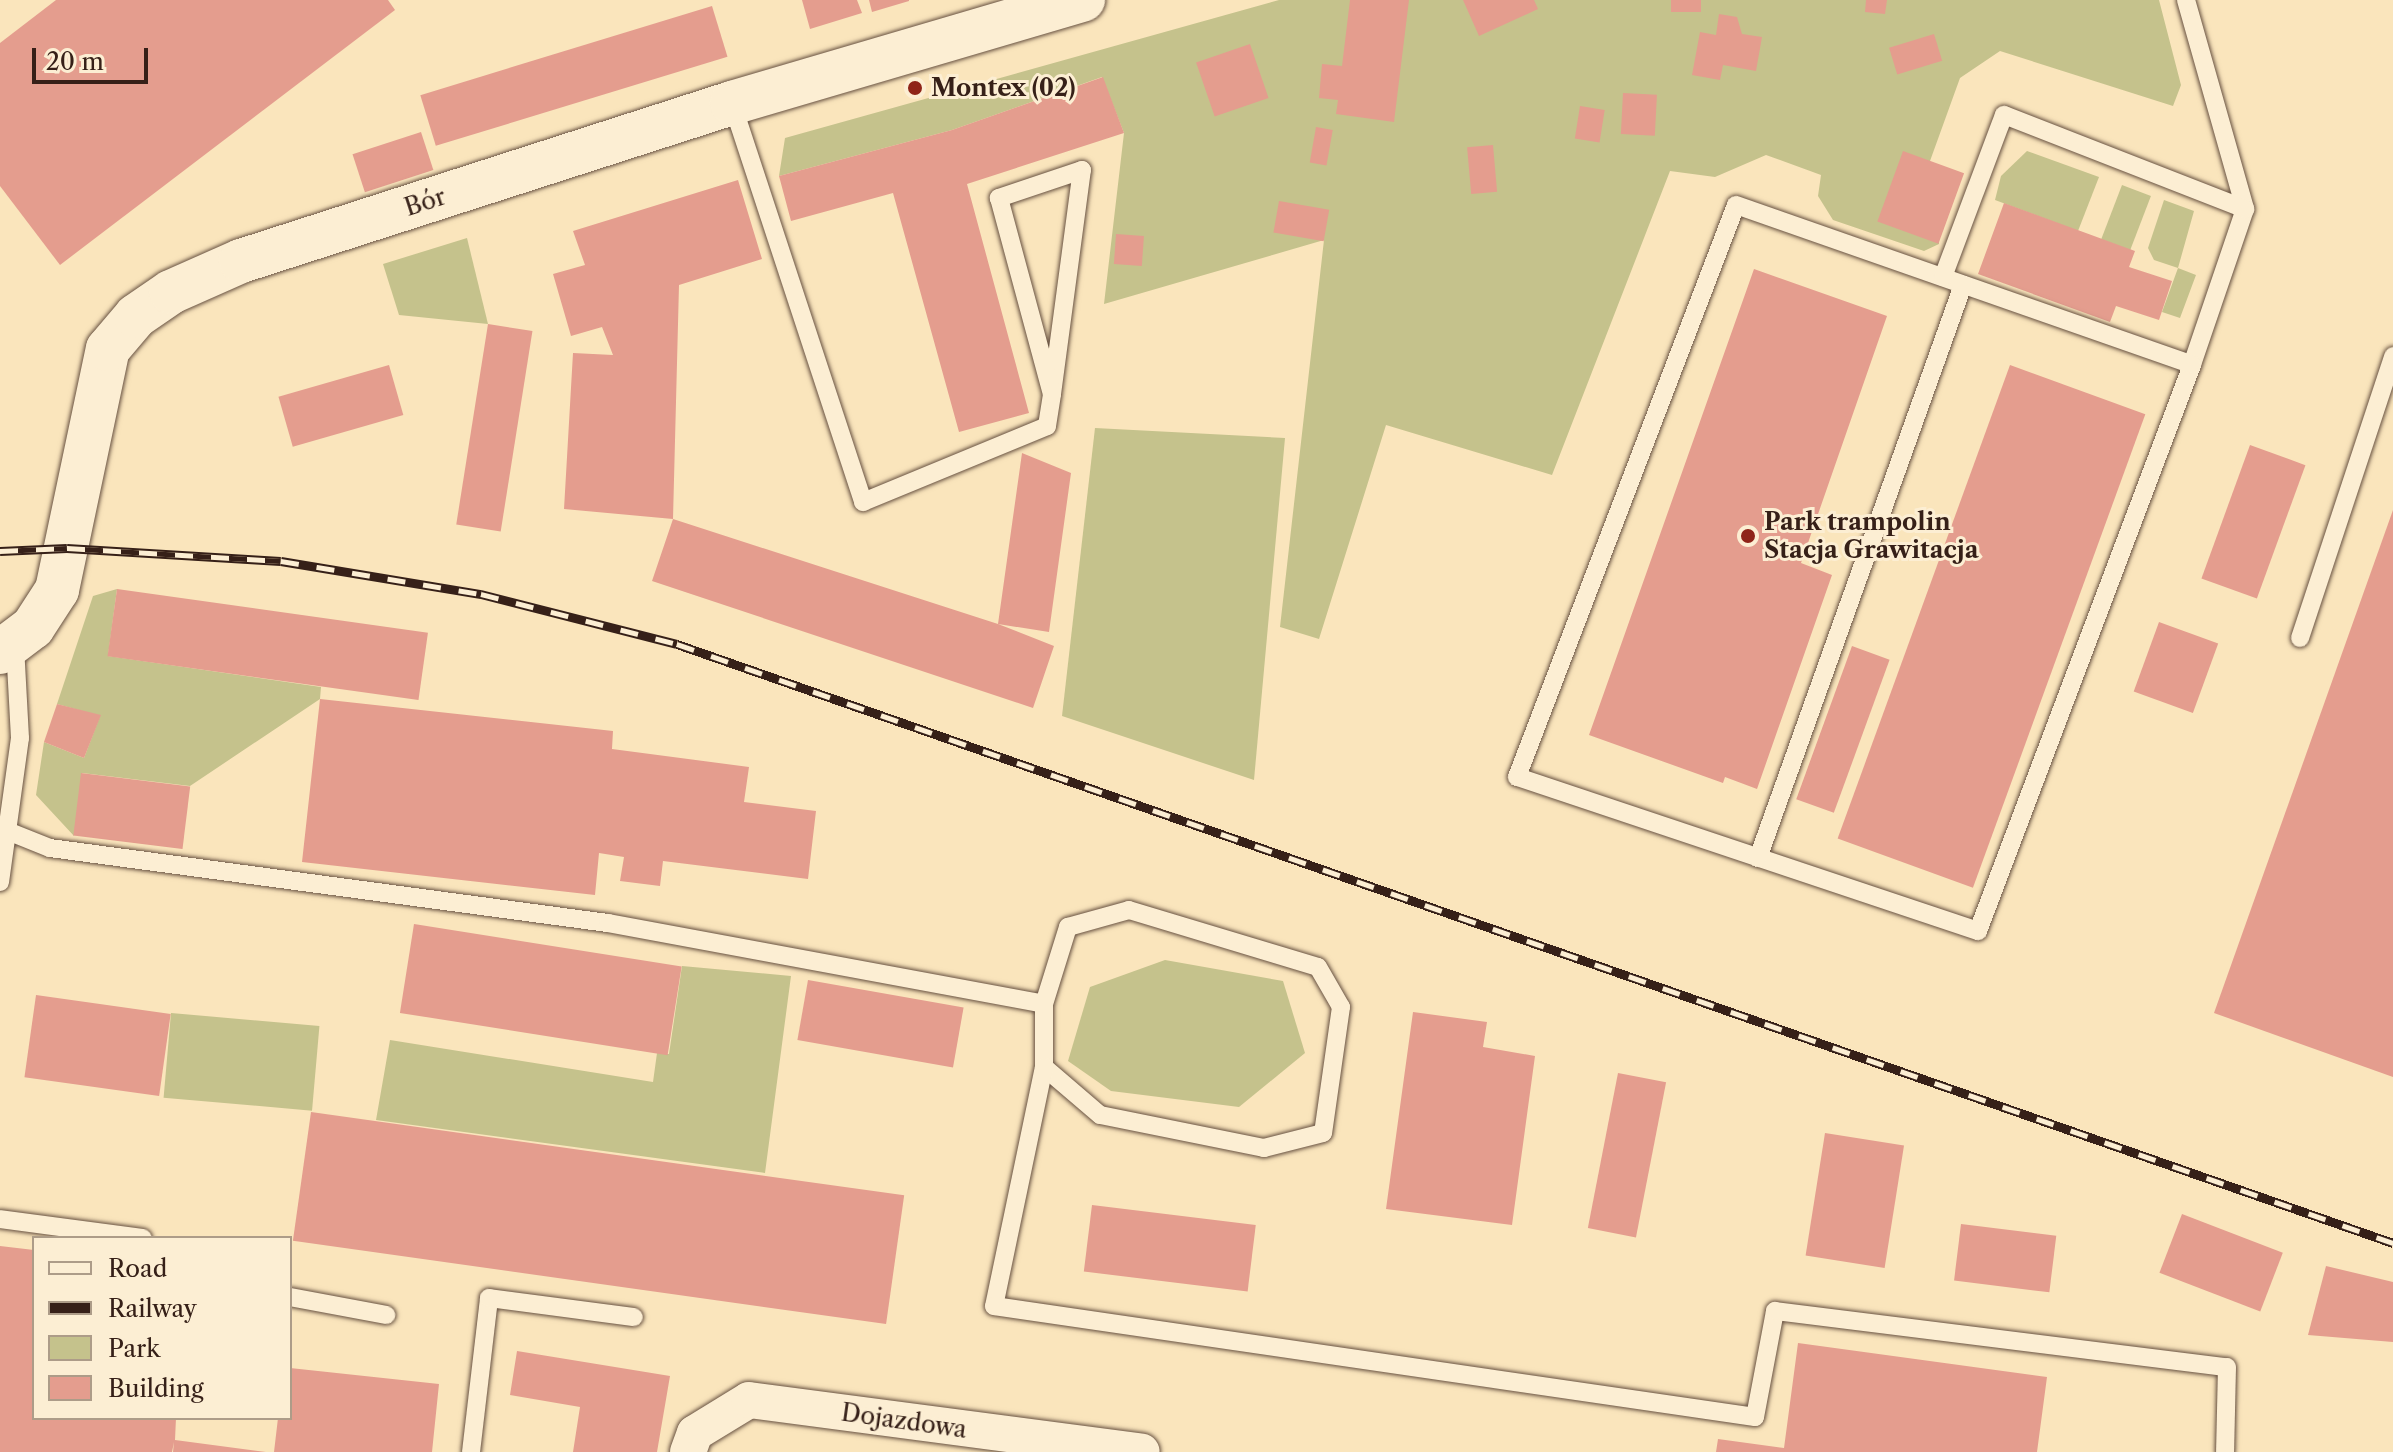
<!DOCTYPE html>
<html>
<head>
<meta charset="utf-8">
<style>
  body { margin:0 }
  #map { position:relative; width:2393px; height:1452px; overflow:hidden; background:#fae5bc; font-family:"Libre Caslon Text",serif }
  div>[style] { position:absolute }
  .green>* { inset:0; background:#c5c28c; transform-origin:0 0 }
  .building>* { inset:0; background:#e49d8e; transform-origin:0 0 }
  .roads { filter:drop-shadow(0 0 2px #675141) drop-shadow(0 0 2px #675141) }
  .service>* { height:18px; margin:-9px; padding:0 9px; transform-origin:9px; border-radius:9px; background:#fceed3 }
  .minor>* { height:36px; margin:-18px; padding:0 18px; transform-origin:18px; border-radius:18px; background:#fceed3 }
  .tertiary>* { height:44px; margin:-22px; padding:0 22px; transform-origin:22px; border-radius:22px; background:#fceed3 }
  .rail>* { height:9px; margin-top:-4.5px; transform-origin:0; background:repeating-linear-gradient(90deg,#fceed3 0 18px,#362018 0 36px); box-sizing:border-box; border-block:2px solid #362018 }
  .dots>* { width:22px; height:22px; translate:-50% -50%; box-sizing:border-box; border:4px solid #fceed3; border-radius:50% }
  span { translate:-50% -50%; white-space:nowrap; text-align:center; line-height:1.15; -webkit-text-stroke:6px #fceed3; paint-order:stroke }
  .poi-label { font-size:24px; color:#362018; font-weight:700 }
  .left { translate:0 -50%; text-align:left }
  .street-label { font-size:24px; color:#362018 }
  .legend { position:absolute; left:32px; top:1236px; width:260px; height:184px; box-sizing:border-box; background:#fceed3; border:2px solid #ad9c88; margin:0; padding:10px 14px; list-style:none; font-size:24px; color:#362018 }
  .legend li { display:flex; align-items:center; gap:16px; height:40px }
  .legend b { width:40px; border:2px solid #ad9c88 }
  .scale { position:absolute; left:32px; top:48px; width:116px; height:36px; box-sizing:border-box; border:4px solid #362018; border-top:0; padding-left:10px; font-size:24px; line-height:28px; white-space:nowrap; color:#362018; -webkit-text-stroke:6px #fceed3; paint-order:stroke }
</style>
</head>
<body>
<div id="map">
  <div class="green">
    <i style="clip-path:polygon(1279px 0,2159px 0,2181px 85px,2173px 106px,2000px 51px,1960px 78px,1930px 161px,1939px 244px,1924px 251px,1833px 220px,1818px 196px,1821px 175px,1766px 155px,1715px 177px,1670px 171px,1552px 475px,1386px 425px,1319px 639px,1280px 627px,1324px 240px,1104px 304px,1124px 133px,1102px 77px,952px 130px,779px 176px,785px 138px)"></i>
    <i style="clip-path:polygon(2027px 151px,2099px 177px,2078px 231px,1995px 200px,2001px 176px)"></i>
    <i style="left:2122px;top:185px;width:31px;height:58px;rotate:21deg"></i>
    <i style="clip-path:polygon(2164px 200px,2194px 211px,2178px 268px,2196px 275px,2180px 318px,2162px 312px,2178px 268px,2154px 260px,2148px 248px)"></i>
    <i style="clip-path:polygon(467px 238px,488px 324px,399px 315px,383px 264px)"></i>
    <i style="clip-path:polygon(1095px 428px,1285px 438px,1254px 780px,1062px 716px)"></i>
    <i style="clip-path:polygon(117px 589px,108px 656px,321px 687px,320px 699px,190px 786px,82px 773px,74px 836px,36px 795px,44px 742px,84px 758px,100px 716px,57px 704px,93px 596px)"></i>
    <i style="clip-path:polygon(1165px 960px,1283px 981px,1305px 1053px,1239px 1107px,1111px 1091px,1068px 1061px,1090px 987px)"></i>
    <i style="clip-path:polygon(682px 966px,791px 976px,765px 1173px,376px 1120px,390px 1040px,653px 1082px,657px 1053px,669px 1054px)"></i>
    <i style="left:171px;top:1013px;width:149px;height:85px;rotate:5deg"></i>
  </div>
  <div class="building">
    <i style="clip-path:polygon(56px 0,388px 0,395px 10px,60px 265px,0 186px,0 43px)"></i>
    <i style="clip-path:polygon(802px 0,857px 0,862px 13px,810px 29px)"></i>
    <i style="clip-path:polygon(869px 0,909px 0,909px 1px,872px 12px)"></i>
    <i style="clip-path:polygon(1350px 0,1409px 0,1394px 122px,1336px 114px,1338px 100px,1319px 98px,1322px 64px,1342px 66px)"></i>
    <i style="clip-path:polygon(1463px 0,1534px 0,1538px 9px,1479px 36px)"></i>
    <i style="left:1671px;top:0;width:30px;height:12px"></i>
    <i style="clip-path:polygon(1866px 0,1887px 0,1885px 14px,1865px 12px)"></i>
    <i style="left:712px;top:6px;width:53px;height:305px;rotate:73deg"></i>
    <i style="clip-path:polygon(1719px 14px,1737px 17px,1742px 34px,1762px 37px,1756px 71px,1723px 65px,1720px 80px,1692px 75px,1700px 32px,1716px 35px)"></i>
    <i style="left:1934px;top:34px;width:28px;height:47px;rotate:73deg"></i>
    <i style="left:1250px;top:44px;width:57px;height:57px;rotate:71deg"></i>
    <i style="clip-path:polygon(1103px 77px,1124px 133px,967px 184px,1029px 413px,959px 432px,893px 193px,791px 221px,779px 176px,952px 130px)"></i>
    <i style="left:1623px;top:93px;width:34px;height:41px;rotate:3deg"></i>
    <i style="left:1580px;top:106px;width:25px;height:33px;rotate:9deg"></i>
    <i style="left:1316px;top:127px;width:17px;height:36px;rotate:10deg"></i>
    <i style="left:421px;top:132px;width:40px;height:72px;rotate:72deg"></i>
    <i style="left:1493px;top:145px;width:47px;height:26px;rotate:85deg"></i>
    <i style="left:1903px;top:151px;width:65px;height:75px;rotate:20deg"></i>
    <i style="clip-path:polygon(738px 180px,762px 259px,679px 285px,673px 519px,564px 509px,573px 353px,613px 355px,602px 327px,571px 336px,553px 274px,585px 265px,573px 231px)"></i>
    <i style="left:1279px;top:201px;width:51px;height:32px;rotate:10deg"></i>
    <i style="clip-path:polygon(2004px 203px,2135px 251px,2129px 267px,2172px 281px,2159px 320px,2116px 306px,2110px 322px,1978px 274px)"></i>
    <i style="left:1116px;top:234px;width:28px;height:30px;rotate:4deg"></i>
    <i style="clip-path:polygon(1754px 269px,1887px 316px,1801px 563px,1832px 575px,1757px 789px,1725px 777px,1723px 783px,1589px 735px)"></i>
    <i style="left:488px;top:324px;width:45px;height:203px;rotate:9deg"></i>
    <i style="left:389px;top:365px;width:52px;height:115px;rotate:74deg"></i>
    <i style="left:2010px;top:365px;width:144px;height:504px;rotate:20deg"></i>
    <i style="left:2250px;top:445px;width:59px;height:142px;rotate:20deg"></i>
    <i style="clip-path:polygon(1022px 453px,1071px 473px,1049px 632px,998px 624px,1054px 646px,1033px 708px,652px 581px,673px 519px,998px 624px)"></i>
    <i style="clip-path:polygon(2393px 510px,2393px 1077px,2214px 1013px)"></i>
    <i style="left:117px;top:589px;width:314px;height:68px;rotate:8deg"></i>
    <i style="left:2159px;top:622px;width:63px;height:74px;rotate:20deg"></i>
    <i style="left:1852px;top:646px;width:40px;height:163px;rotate:20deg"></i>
    <i style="clip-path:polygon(320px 699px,613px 731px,612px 749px,749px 767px,744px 802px,816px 811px,808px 879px,663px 861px,660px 886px,620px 881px,624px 857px,599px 853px,595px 895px,302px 862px)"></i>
    <i style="clip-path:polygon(57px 704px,101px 715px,84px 758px,44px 742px)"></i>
    <i style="left:81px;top:773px;width:110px;height:63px;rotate:7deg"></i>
    <i style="left:414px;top:924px;width:271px;height:90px;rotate:9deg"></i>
    <i style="left:808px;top:980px;width:158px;height:61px;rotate:10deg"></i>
    <i style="left:36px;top:995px;width:136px;height:83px;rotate:8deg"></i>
    <i style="clip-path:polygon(1413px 1012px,1487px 1022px,1483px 1047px,1535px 1056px,1512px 1225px,1386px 1209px)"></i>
    <i style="left:1618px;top:1073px;width:49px;height:158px;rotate:11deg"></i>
    <i style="left:311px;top:1112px;width:599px;height:130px;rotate:8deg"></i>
    <i style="left:1825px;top:1133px;width:80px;height:124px;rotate:9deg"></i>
    <i style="left:1092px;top:1205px;width:165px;height:67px;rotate:7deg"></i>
    <i style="left:2182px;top:1214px;width:108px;height:63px;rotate:21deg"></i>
    <i style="left:1961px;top:1224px;width:96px;height:57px;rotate:7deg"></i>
    <i style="clip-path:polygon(0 1246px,34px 1250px,34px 1418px,176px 1418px,175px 1440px,266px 1452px,173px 1452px,174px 1442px,172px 1452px,0 1452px)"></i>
    <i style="clip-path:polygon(2326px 1266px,2393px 1282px,2393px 1342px,2308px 1335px)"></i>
    <i style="clip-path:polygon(1798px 1343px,2047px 1377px,2037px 1452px,1716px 1452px,1718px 1439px,1784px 1448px)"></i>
    <i style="clip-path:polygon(517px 1351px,670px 1376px,657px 1452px,573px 1452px,580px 1407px,510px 1395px)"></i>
    <i style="clip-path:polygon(290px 1368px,439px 1384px,432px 1452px,274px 1452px,278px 1418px,290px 1418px)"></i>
  </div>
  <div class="roads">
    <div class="service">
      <i style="left:2186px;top:0;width:217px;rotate:74.2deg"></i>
      <i style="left:2245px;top:209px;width:165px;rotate:108.8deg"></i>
      <i style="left:2192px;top:365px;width:605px;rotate:110.71deg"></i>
      <i style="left:1978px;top:931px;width:486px;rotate:-161.5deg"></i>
      <i style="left:1517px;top:777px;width:612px;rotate:-69.05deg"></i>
      <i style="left:1736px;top:205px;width:483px;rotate:19.3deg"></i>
      <i style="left:732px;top:103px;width:420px;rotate:71.8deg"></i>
      <i style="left:863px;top:502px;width:199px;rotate:-22.4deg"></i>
      <i style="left:1047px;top:426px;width:32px;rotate:-81deg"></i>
      <i style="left:1052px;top:394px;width:226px;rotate:-82.4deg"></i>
      <i style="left:1082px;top:170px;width:88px;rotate:161.4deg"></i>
      <i style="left:999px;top:198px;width:203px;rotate:74.9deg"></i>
      <i style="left:1943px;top:277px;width:173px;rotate:-69.4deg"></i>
      <i style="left:2004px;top:115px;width:259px;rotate:21.3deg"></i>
      <i style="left:2300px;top:638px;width:297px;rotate:-71.7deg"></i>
      <i style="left:0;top:828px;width:54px;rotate:21.8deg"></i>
      <i style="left:50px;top:848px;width:563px;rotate:7.66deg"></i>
      <i style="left:608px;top:923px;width:443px;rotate:10.5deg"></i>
      <i style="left:1758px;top:858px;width:609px;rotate:-70.31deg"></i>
      <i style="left:0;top:882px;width:145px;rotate:-82.1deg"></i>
      <i style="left:20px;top:738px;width:92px;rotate:-93.1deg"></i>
      <i style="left:1129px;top:910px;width:197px;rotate:16.8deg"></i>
      <i style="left:1318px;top:967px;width:46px;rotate:60.1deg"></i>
      <i style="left:1341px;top:1007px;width:127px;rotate:98.1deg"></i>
      <i style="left:1323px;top:1133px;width:61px;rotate:165.7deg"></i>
      <i style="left:1264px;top:1148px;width:167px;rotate:-168.6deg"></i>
      <i style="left:1100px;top:1115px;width:74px;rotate:-139.4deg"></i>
      <i style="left:1044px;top:1067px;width:63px;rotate:-90deg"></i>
      <i style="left:1044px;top:1004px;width:81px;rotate:-72.7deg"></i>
      <i style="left:1068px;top:927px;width:63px;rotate:-15.6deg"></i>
      <i style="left:1044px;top:1067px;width:244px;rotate:101.8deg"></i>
      <i style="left:994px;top:1306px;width:769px;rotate:8.3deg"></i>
      <i style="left:1755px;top:1417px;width:108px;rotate:-79.3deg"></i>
      <i style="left:1775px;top:1311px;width:455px;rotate:7.1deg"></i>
      <i style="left:2227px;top:1367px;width:85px;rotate:91.3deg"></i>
      <i style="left:0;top:1219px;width:144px;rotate:7.6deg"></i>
      <i style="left:290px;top:1297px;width:98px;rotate:10.6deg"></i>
      <i style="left:471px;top:1452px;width:155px;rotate:-83.3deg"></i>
      <i style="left:489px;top:1298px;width:146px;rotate:7.5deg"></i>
    </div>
    <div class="minor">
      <i style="left:688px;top:1452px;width:20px;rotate:-70deg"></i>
      <i style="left:695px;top:1433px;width:63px;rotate:-31.4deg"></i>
      <i style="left:749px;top:1400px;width:396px;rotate:7.5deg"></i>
    </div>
    <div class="tertiary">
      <i style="left:0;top:652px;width:41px;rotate:-37.1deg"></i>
      <i style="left:33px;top:627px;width:44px;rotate:-57deg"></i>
      <i style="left:57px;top:590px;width:246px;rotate:-78.1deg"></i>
      <i style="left:108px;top:349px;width:43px;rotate:-49.7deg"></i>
      <i style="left:136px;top:316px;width:42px;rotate:-34.4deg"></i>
      <i style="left:171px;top:292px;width:77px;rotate:-23.9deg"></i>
      <i style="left:241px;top:261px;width:516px;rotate:-17.84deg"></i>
      <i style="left:732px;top:103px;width:366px;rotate:-16.4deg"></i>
    </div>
  </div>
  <div class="rail">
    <i style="left:0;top:551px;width:67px;rotate:-2.6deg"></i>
    <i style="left:67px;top:548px;width:214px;rotate:3.5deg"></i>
    <i style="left:281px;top:561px;width:203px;rotate:9.4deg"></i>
    <i style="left:481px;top:594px;width:202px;rotate:14.3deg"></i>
    <i style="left:677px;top:644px;width:1818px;rotate:19.24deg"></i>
  </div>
  <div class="dots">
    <i style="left:915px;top:88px;background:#8f2418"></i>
    <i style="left:1748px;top:536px;background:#8f2418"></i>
  </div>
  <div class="poi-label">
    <span class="left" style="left:931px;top:88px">Montex (02)</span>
    <span class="left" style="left:1764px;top:536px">Park trampolin<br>Stacja Grawitacja</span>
  </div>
  <div class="street-label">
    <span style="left:425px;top:202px;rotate:-18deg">Bór</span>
    <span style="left:904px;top:1421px;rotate:8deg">Dojazdowa</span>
  </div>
  <ul class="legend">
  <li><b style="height:10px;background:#fceed3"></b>Road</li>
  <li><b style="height:10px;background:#362018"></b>Railway</li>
  <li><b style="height:22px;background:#c5c28c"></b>Park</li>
  <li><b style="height:22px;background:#e49d8e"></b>Building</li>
  </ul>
  <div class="scale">20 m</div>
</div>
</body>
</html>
